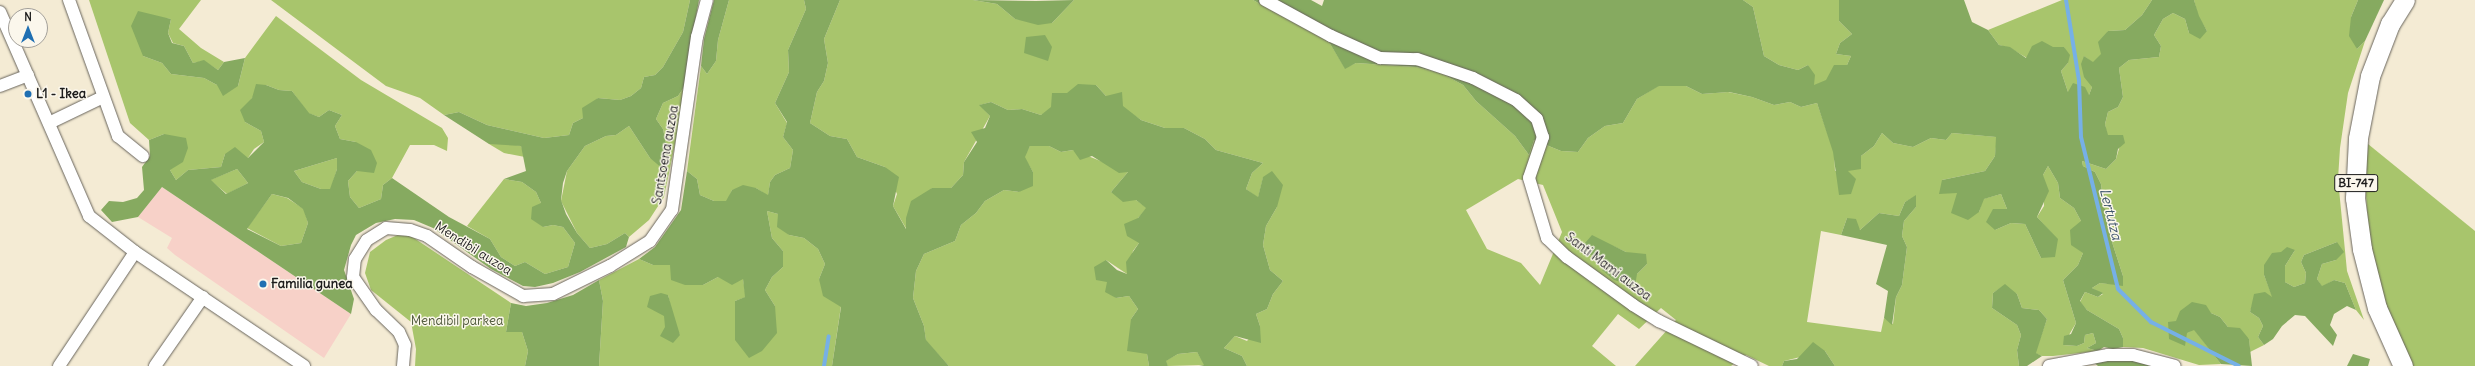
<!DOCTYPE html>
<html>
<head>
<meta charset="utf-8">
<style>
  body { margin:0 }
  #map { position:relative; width:2475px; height:366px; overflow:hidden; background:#f4ebd4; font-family:Delius,sans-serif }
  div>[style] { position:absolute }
  .built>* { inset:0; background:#f7d1c8 }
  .green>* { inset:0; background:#a8c56c }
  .forest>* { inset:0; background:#86aa60 }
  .stream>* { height:4px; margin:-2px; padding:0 2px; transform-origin:2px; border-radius:2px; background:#76b0e6 }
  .roads { filter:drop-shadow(0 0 1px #68645c) drop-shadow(0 0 1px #68645c) }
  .street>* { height:12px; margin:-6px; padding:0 6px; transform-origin:6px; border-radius:6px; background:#fff }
  .primary>* { height:19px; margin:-9.5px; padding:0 9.5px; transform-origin:9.5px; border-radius:9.5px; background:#fff }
  .dots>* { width:11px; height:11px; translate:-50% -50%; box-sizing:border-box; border:2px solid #fbf7ec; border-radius:50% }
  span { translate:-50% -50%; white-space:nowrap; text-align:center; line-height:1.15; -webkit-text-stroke:3px #fbf7ec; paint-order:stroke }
  .shield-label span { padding:1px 3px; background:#fbf7ec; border:1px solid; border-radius:3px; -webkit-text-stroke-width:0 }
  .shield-label { font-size:12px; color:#1c1c1c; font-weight:700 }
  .poi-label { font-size:13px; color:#1c1c1c; font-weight:700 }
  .left { translate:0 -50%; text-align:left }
  .street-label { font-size:13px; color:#1c1c1c }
  .park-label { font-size:13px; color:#4d5738 }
  .water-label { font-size:14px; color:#40576d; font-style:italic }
  .north { position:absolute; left:8px; top:8px; width:40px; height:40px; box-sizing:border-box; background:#fbf7ec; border:1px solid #a29f99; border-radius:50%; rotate:0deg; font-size:11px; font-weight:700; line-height:16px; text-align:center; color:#1c1c1c }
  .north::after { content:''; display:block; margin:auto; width:14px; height:18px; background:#1f6fb2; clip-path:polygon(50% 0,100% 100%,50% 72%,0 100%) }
</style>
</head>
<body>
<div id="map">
  <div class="built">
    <i style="clip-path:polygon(162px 187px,351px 314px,324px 358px,175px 255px,167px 248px,172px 238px,138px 217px)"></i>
  </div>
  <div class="green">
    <i style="clip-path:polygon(89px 0,201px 0,179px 29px,201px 48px,224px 62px,218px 70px,204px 61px,193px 63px,184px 46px,173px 43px,168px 33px,171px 19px,157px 17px,143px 56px,162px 63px,171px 74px,204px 78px,217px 85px,238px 86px,245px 58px,276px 16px,361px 80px,442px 128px,448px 138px,447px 151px,434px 145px,410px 145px,392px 178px,383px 185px,381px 199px,359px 208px,350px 197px,348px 181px,357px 171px,356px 142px,340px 139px,335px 126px,342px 115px,329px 110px,319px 117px,308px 113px,292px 91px,279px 90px,266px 85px,252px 98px,245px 122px,261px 131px,264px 142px,254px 149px,248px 158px,225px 154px,221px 167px,188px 170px,176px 180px,170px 170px,164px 134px,149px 140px,130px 123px)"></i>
    <i style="clip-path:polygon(271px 0,690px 0,683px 32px,663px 67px,655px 75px,644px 77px,641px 88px,631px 96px,620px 100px,598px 98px,583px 118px,573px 123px,569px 135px,544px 138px,487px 125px,459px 112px,444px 115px,420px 98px,386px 86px)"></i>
    <i style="clip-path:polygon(729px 0,804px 0,806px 9px,788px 50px,789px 72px,775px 103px,787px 123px,783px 137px,793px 150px,790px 168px,775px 175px,770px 182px,768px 196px,756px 188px,732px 190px,727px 201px,714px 201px,700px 195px,697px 179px,687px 171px,701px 66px,707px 74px,716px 61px,718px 40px)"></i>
    <i style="clip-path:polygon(evenodd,840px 0,973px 0,997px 4px,1015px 19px,1052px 23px,1074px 0,1253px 0,1329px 42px,1345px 68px,1356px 63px,1416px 67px,1441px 73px,1463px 85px,1476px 101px,1515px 136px,1529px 155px,1534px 140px,1561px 151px,1578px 152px,1588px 138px,1605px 126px,1623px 123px,1637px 99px,1658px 86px,1686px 86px,1702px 94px,1728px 92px,1752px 97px,1774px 105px,1790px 102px,1801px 107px,1817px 103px,1834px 152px,1835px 171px,1848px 171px,1861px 156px,1874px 146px,1882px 133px,1893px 143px,1913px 147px,1931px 138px,1946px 140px,1952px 133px,1997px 137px,1995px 156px,1985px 171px,1942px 180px,1979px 212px,1983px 199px,2001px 194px,2007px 209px,1995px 230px,2011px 223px,2025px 224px,2041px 258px,2057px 239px,2037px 217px,2044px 206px,2043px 175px,2048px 166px,2058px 183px,2060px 198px,2074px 208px,2081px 221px,2083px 253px,2078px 265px,2063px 280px,2076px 323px,2063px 345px,2077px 346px,2084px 343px,2085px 335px,2093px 333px,2096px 343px,2087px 348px,2098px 351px,2053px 356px,2042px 356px,2035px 353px,2047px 319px,2039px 310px,2022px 308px,2017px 294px,2002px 287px,1993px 293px,1992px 308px,2017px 325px,2021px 335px,2017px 350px,2019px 366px,1835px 366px,1825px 351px,1784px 361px,1782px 366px,1769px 366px,1746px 355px,1731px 366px,1635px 366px,1676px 320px,1661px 308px,1639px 329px,1618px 314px,1592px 346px,1616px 366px,1247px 366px,1242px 356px,1224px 348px,1235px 336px,1247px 341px,1260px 326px,1256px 314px,1267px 309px,1273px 294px,1283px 281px,1270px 270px,1263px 245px,1266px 226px,1277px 207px,1263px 178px,1258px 198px,1246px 189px,1252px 173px,1263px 163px,1216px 150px,1205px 139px,1184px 128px,1165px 128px,1141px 120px,1106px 96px,1096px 85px,1041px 115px,1022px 109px,1008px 110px,991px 102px,980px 105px,990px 116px,964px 162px,963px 175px,951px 188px,932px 188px,907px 230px,893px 206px,897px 194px,885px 167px,857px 157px,847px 139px,830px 136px,810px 123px,817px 92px,824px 81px,828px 63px,824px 39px,840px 0,1518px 179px,1543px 185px,1562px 232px,1540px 285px,1521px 263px,1487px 249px,1466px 210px,1518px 179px,840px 0,1916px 196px,1916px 207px,1904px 221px,1902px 236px,1907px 247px,1902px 285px,1896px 297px,1893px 324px,1884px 318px,1881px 332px,1807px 322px,1821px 231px,1841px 235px,1847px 218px,1860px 230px,1879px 213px,1899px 216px,1905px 202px,1916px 196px,840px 0,1613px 246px,1626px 252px,1647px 264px,1637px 274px,1603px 270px,1609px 263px,1579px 250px,1613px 246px)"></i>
    <i style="clip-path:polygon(1743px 0,1839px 0,1839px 21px,1852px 34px,1840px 43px,1836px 54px,1851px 56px,1847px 65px,1826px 81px,1813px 86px,1808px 65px,1798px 70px,1779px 65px,1764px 56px,1753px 7px)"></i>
    <i style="clip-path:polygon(2062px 0,2152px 0,2142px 15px,2125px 30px,2108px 31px,2101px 55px,2093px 63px,2084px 56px,2092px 87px,2089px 95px,2068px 92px,2061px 71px,2068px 63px,2064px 47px,2053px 47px,2027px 58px,2010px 48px,1999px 45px,1988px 30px)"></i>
    <i style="clip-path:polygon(2194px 0,2358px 0,2351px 17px,2357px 49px,2365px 41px,2348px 93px,2340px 148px,2338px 179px,2347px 271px,2364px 320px,2356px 310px,2345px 283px,2334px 280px,2322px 287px,2317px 279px,2322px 264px,2336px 260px,2337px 242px,2304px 255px,2301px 262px,2306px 273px,2305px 283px,2294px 287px,2285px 282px,2285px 266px,2295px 250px,2264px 275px,2273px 298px,2253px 303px,2250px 312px,2259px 318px,2263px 326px,2258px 337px,2264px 345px,2250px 352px,2249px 339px,2228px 327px,2220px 317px,2211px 313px,2187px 333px,2194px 329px,2221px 364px,2199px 365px,2143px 348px,2123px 347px,2123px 338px,2119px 329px,2087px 310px,2080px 302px,2085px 292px,2098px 297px,2103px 294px,2092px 288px,2100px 283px,2123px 285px,2123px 276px,2112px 242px,2112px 231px,2104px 206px,2101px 184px,2095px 172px,2083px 166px,2082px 161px,2106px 169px,2116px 159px,2123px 135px,2107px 135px,2105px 124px,2108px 112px,2118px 107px,2123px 97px,2119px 68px,2129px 60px,2159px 57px,2161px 46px,2154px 35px,2163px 19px,2173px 13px,2185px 19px,2189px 33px,2207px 31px,2198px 16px)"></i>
    <i style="clip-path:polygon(688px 81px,664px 197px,649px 220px,629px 237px,625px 233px,607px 244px,590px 248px,577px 233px,561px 201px,567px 171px,585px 146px,606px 136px,616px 135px,629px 126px,650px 158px,670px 163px,663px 129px,656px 119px,663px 103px,678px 96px)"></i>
    <i style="clip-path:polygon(505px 143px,521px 146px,525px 157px,504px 153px,489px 144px)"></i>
    <i style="clip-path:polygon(2368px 144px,2475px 231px,2475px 366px,2413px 366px,2393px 327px,2379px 289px,2370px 251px,2365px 182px)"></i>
    <i style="clip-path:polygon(1030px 146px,1049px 146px,1061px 152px,1073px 150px,1128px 172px,1111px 192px,1136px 200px,1147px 208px,1138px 218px,1139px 243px,1133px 251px,1127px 274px,1106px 260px,1107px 282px,1116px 298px,1129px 296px,1138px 309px,1131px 319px,1147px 354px,1149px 366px,949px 366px,926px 341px,924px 326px,913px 298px,916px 271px,924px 254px,955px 241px,961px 225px,976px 213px,985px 201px,1004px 190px,1019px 192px,1033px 172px,1024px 157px)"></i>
    <i style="clip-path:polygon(337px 158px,337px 169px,331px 189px,321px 189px,302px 182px,294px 171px)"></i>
    <i style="clip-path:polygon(237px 169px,248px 183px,227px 194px,210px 180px)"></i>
    <i style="clip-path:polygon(504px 179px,522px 182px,536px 192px,541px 203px,543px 227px,553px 225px,563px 227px,575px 243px,568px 267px,545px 274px,525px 262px,515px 266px,501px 257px,490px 239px,467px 226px)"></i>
    <i style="clip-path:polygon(272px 194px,287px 198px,304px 209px,308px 223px,301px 243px,281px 246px,247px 228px)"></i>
    <i style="clip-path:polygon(evenodd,767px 211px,778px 214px,789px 235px,804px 238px,818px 249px,825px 264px,819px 279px,841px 306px,832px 366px,599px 366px,603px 301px,599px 280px,639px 259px,653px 265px,670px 265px,703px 285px,718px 277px,743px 279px,746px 297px,735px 301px,736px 319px,775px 306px,765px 290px,772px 277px,783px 267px,783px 251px,772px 238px,767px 211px,668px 295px,675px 326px,680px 335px,665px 327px,668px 295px)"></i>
    <i style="clip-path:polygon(405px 232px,511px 303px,506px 332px,522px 332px,528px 351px,525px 366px,415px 366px,416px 349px,411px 322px,371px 290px,365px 273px,370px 252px,386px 240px)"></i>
    <i style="clip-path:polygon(1197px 352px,1205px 365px,1168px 366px,1165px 361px,1178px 354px)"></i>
  </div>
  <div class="forest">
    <i style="clip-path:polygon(evenodd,690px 0,699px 0,686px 71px,688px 81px,678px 96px,663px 103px,656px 119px,663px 129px,670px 163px,663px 169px,650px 158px,629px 126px,616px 135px,606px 136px,585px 146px,567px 171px,563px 183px,561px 200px,566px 214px,577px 233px,590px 248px,607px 244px,625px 233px,629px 237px,626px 247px,580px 272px,553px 283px,535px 287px,523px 286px,491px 269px,433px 228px,414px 220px,395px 219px,376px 223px,356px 235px,351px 245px,344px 270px,354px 299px,351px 314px,162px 187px,138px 217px,112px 222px,101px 210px,109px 201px,123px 202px,137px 198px,144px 190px,142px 167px,150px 156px,149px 140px,164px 134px,186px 138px,188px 148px,183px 162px,170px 170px,176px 180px,188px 170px,221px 167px,225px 154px,235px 147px,248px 158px,264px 142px,261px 131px,245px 122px,240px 110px,252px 98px,256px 84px,266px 85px,279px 90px,292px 91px,309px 113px,319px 117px,329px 110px,342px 115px,335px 126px,340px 139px,356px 142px,371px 150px,377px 163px,374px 173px,357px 171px,348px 181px,350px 197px,359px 208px,381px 199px,383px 185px,392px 178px,449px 217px,490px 239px,501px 257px,515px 266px,525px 262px,545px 274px,568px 267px,575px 243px,563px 227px,553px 225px,543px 227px,531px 219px,532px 207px,541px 203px,536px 192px,522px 182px,504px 179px,526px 171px,521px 146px,489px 144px,444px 115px,459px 112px,487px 125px,544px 138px,569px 135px,573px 123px,583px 118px,582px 108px,598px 98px,620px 100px,631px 96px,641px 88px,644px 77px,655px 75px,663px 67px,683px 32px,690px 0,337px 158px,337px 169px,330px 189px,321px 189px,302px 182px,294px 171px,337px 158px,690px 0,237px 169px,248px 183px,226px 194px,211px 180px,237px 169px,690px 0,272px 194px,288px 198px,303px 209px,308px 223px,301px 243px,281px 246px,247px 229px,272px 194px)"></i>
    <i style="clip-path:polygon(714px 0,729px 0,718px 40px,716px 61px,707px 74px,701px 66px,704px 39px)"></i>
    <i style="clip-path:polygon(804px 0,840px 0,824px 39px,828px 63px,824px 81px,817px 92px,810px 123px,830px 136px,847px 139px,857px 157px,885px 167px,899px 177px,893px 206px,906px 229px,906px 218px,911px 201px,932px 188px,951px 188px,963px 175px,964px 162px,977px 142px,971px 132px,985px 128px,990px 116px,979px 105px,991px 102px,1008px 110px,1022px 109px,1041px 115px,1051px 107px,1052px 93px,1067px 93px,1078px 84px,1096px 85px,1106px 96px,1122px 92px,1123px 106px,1141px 120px,1165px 128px,1184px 128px,1205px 139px,1216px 150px,1263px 163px,1252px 173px,1246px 189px,1258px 197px,1263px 177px,1272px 171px,1283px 185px,1277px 207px,1266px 226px,1263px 245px,1270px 270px,1283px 281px,1273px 294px,1267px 309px,1256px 314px,1260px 326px,1261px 343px,1235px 336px,1224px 348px,1242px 356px,1247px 366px,1199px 366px,1204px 365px,1197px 352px,1178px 354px,1166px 361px,1168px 366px,1149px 366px,1147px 354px,1127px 351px,1131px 319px,1138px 309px,1129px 296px,1116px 298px,1105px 292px,1107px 282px,1096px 280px,1094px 267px,1106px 260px,1117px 270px,1127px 274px,1126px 262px,1139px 243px,1127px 236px,1124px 224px,1138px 218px,1146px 208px,1136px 200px,1123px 202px,1111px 192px,1128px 172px,1119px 173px,1092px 156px,1080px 160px,1073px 150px,1061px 152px,1049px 146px,1030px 146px,1025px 157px,1033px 172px,1033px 186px,1019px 192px,1004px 190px,985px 201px,976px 213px,961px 225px,955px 241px,924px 254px,916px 271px,913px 298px,924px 326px,926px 340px,949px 366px,832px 366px,841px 307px,823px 296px,819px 279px,825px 264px,818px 249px,804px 238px,789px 235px,777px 227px,778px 214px,767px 211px,772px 238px,783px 251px,783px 267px,772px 277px,765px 290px,775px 306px,777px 333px,762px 351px,749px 358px,735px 340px,735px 301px,745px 297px,743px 279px,732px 285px,718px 277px,703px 285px,685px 285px,671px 280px,670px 265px,653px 265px,639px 259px,655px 247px,681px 210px,687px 171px,697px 179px,700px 195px,714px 201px,726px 201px,732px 190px,743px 185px,756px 188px,768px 195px,770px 182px,775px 175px,790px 168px,793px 150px,783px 137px,787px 122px,775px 103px,789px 72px,788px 50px,806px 9px)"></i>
    <i style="clip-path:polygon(973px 0,1036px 1px,1074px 0,1052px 23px,1038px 25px,1015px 19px,997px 4px)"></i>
    <i style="clip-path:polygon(1253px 0,1311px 0,1322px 6px,1324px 0,1743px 0,1753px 7px,1764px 56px,1779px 65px,1798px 70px,1808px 65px,1815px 75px,1814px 85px,1826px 80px,1834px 65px,1847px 65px,1851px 56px,1836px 54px,1840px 43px,1852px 34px,1839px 21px,1839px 0,1964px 0,1972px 22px,1988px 30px,1999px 45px,2010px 47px,2026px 58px,2032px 46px,2042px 41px,2053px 47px,2064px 47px,2070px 55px,2068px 63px,2061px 71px,2068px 92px,2073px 83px,2085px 87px,2089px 95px,2092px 87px,2084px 77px,2081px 64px,2084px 56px,2093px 62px,2101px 54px,2098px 42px,2108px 31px,2125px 30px,2142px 15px,2152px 0,2194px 0,2199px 16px,2207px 31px,2200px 39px,2189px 33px,2185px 19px,2173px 13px,2163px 19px,2154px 35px,2161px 46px,2159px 57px,2129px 60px,2119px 68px,2123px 97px,2118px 107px,2108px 112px,2105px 124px,2108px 135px,2123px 135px,2125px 143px,2118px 149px,2116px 159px,2106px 169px,2082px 161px,2083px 166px,2095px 172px,2101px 184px,2104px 206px,2112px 231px,2112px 242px,2123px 276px,2123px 286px,2100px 283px,2092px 288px,2103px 293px,2098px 297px,2085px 292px,2080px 301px,2087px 310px,2119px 329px,2123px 338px,2123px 347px,2113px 349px,2104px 347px,2098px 351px,2087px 348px,2096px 343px,2093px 333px,2085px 335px,2084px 343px,2077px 346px,2063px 345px,2064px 336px,2071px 334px,2076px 323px,2063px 280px,2078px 265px,2083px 253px,2071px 245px,2070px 230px,2081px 221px,2074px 208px,2060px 198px,2058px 183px,2048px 166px,2043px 175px,2049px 191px,2037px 217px,2058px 239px,2055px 257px,2041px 258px,2025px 224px,2011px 223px,1995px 230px,1986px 222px,1993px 209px,2007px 209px,2001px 194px,1984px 199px,1979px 212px,1968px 220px,1951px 213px,1957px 193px,1939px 194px,1942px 180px,1985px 171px,1995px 156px,1996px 137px,1952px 133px,1946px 140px,1931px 138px,1913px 147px,1893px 143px,1882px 133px,1874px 146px,1861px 156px,1861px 169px,1848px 171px,1856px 179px,1851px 194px,1839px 195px,1833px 152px,1817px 103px,1801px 107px,1790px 102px,1774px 105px,1752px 97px,1729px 92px,1702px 94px,1686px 86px,1659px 86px,1637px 99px,1623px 123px,1605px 126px,1588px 138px,1578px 152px,1561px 151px,1534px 140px,1529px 155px,1515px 136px,1476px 101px,1463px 85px,1441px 73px,1416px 67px,1356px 63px,1345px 69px,1329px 42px)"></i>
    <i style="clip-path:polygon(2358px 0,2384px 0,2365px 41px,2357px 49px,2349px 36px,2351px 17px)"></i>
    <i style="clip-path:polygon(138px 11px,171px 19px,168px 33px,172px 43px,184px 46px,193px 63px,204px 60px,218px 70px,224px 62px,245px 58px,238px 86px,223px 96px,217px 85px,204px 78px,171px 74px,162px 63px,143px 56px,131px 26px)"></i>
    <i style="clip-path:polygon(1045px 35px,1052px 47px,1048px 61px,1024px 53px,1026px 37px)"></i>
    <i style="clip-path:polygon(1916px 195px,1916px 207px,1904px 221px,1902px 236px,1907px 247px,1902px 285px,1896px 297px,1892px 325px,1884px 318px,1888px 291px,1876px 284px,1887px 245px,1841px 235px,1847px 218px,1856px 219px,1860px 230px,1879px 213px,1899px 216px,1905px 202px)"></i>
    <i style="clip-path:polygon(1592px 235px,1626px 252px,1646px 254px,1647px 264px,1637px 274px,1635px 286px,1614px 280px,1602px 270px,1609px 263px,1579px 250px)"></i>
    <i style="clip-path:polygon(2337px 242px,2344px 252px,2336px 260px,2322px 264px,2317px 279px,2322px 286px,2334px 280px,2345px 283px,2356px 310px,2347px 306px,2334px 314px,2330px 325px,2337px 335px,2333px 346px,2305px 316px,2295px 315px,2282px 326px,2273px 339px,2264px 345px,2258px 337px,2263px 326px,2259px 318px,2250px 312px,2254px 294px,2265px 292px,2272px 297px,2264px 275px,2264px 265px,2272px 253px,2281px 252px,2287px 247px,2295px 250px,2285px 266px,2285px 282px,2294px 287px,2305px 283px,2306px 273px,2301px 262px,2304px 255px)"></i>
    <i style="clip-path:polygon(599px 280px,603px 301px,599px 366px,525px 366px,528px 351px,522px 332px,506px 332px,511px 303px,526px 306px,547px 303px,573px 295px)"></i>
    <i style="clip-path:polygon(2005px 284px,2017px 294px,2022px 308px,2039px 310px,2047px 319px,2036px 353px,2042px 356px,2027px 366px,2019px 366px,2017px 350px,2021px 335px,2017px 325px,1992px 308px,1993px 293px)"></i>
    <i style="clip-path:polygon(661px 293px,668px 295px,680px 335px,673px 343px,660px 336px,665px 327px,664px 316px,647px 307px,650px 296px)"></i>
    <i style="clip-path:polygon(2192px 302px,2206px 305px,2211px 313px,2220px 317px,2228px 327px,2240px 328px,2249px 339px,2252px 366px,2221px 364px,2194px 330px,2187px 333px,2185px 346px,2169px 339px,2168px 322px,2176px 321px,2180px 311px)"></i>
    <i style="clip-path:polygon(1813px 342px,1825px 351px,1835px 366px,1782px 366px,1784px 361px,1797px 359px)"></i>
    <i style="clip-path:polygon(2353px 354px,2370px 359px,2368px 366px,2347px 366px)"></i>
    <i style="clip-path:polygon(2116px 359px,2136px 361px,2150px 366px,2098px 366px,2092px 361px)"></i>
  </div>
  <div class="stream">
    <i style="left:2066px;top:0;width:81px;rotate:80.8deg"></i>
    <i style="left:2079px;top:80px;width:57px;rotate:88deg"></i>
    <i style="left:2081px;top:137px;width:156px;rotate:76.3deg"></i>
    <i style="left:2118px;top:289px;width:47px;rotate:45deg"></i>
    <i style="left:2151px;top:322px;width:98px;rotate:26.6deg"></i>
    <i style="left:824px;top:366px;width:30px;rotate:-81deg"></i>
  </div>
  <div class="roads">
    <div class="street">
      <i style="left:69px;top:0;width:145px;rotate:70.2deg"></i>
      <i style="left:118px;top:136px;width:32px;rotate:39deg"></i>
      <i style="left:1265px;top:0;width:75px;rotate:28.6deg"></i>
      <i style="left:1331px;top:36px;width:54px;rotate:24.2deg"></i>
      <i style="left:1380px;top:58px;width:37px;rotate:2deg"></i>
      <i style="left:1417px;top:59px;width:59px;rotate:18.7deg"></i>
      <i style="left:1473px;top:78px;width:48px;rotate:27.1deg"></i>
      <i style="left:1516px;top:100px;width:28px;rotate:42deg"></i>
      <i style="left:1537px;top:119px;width:19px;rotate:72deg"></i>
      <i style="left:1543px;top:137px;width:43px;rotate:108.9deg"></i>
      <i style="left:1529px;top:178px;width:63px;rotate:73.3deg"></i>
      <i style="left:1547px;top:238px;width:28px;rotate:44deg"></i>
      <i style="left:1567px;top:257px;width:82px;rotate:36deg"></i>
      <i style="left:1633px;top:305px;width:31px;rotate:32deg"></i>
      <i style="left:1659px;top:321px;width:103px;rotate:25.8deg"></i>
      <i style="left:0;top:12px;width:223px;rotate:66.4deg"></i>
      <i style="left:89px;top:216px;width:58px;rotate:38deg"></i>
      <i style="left:135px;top:252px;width:204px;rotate:34deg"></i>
      <i style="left:0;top:86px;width:30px;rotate:-21deg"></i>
      <i style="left:49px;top:123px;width:60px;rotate:-25.7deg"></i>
      <i style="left:59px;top:366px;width:137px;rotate:-56.3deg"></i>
      <i style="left:155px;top:366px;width:84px;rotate:-55.2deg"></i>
      <i style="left:403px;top:366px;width:21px;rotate:-85deg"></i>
      <i style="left:405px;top:345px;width:14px;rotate:-115deg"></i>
      <i style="left:399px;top:332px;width:32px;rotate:-136deg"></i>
      <i style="left:376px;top:310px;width:40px;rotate:-124.9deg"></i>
      <i style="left:353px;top:277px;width:18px;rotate:-84deg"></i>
      <i style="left:355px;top:259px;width:22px;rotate:-58deg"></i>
      <i style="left:367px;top:240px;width:22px;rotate:-32deg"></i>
      <i style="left:386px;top:228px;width:24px;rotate:5deg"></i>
      <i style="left:410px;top:230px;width:18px;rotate:19deg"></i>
      <i style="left:427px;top:236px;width:55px;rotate:34.6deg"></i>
      <i style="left:472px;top:267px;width:59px;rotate:29.6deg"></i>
      <i style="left:523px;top:296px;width:30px;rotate:-4deg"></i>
      <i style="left:553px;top:294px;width:64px;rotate:-26.2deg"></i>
      <i style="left:610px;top:266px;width:47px;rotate:-32deg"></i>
      <i style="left:650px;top:241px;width:38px;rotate:-55deg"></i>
      <i style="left:672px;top:210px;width:175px;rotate:-81.8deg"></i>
      <i style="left:697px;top:37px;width:38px;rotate:-75deg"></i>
      <i style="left:2049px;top:366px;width:60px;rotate:-10.6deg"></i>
      <i style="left:2108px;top:355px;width:25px"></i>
      <i style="left:2133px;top:355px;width:43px;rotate:14.7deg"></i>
    </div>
    <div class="primary">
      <i style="left:2403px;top:366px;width:64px;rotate:-114.1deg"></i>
      <i style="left:2377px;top:308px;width:61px;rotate:-104.3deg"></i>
      <i style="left:2362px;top:249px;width:51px;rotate:-97.8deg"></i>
      <i style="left:2355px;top:198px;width:60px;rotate:-87.1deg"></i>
      <i style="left:2358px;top:138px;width:63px;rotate:-79deg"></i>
      <i style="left:2370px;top:76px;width:56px;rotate:-69deg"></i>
      <i style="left:2390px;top:24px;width:28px;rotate:-58deg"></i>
    </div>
  </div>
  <div class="dots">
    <i style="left:28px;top:94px;background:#1f6fb2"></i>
    <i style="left:263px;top:284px;background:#1f6fb2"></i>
  </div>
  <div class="shield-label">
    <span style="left:2356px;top:183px">BI-747</span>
  </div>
  <div class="poi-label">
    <span class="left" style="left:36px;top:94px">L1 - Ikea</span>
    <span class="left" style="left:271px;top:284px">Familia gunea</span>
  </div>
  <div class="street-label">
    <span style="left:666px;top:155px;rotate:-80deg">Santsoena auzoa</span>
    <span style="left:473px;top:249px;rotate:32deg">Mendibil auzoa</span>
    <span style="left:1608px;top:267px;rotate:37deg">Santi Mami auzoa</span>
  </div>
  <div class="park-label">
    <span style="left:457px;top:321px">Mendibil parkea</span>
  </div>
  <div class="water-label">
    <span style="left:2111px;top:214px;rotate:76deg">Lertutza</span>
  </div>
  <div class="north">N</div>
</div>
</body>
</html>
